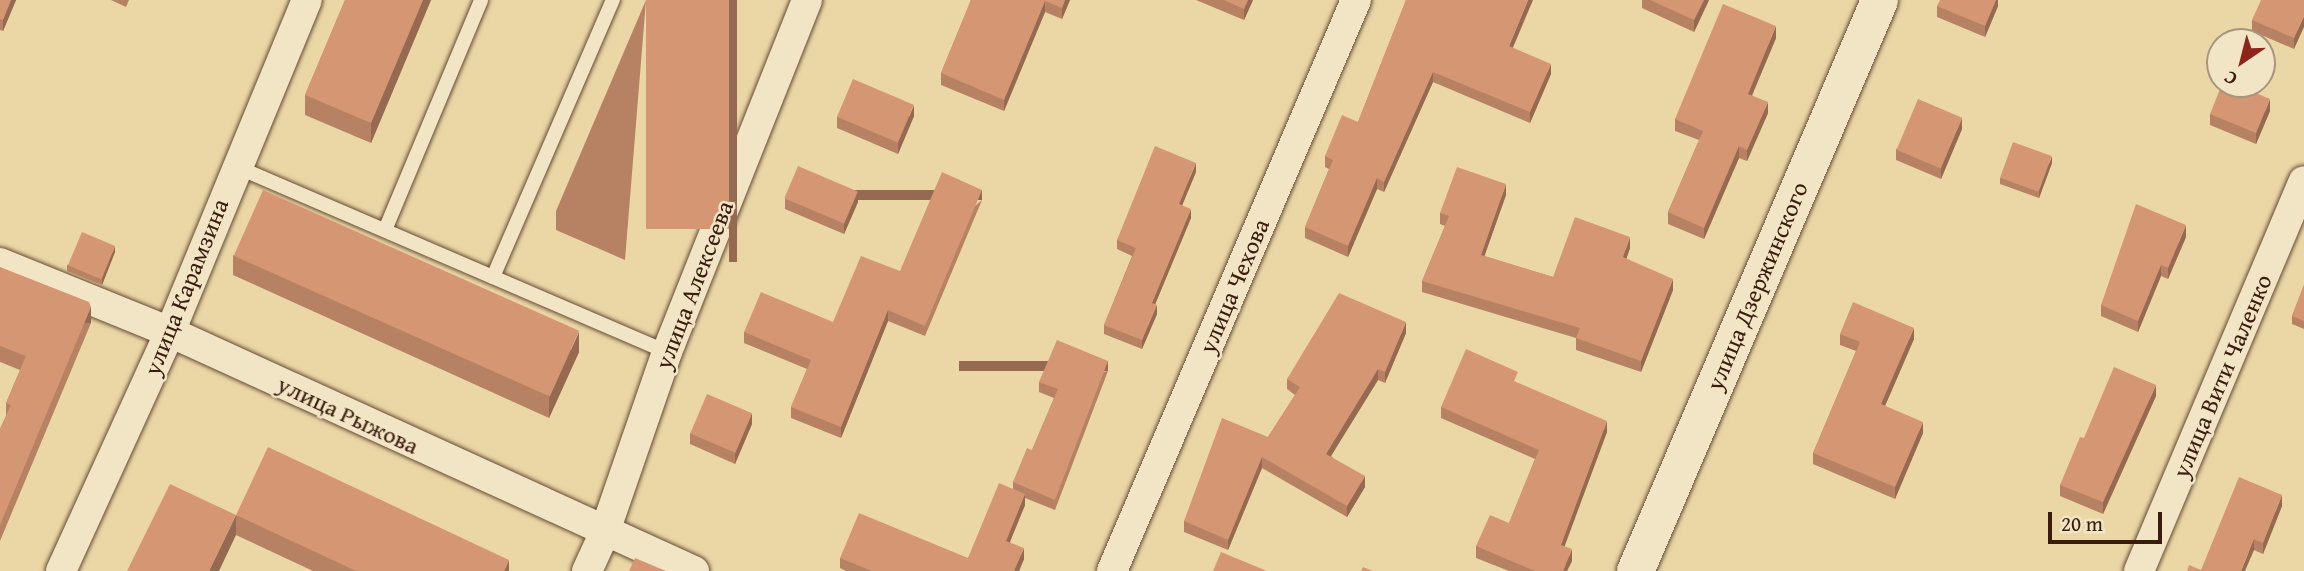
<!DOCTYPE html>
<html>
<head>
<meta charset="utf-8">
<style>
  body { margin:0 }
  #map { position:relative; width:2304px; height:571px; overflow:hidden; background:#ebd7a6; font-family:"Gentium Book Plus",serif }
  div>[style] { position:absolute }
  .roads { filter:drop-shadow(0 0 2px #664b35) drop-shadow(0 0 2px #664b35) }
  .service>* { height:14px; margin:-7px; padding:0 7px; transform-origin:7px; border-radius:7px; background:#f2e5c5 }
  .minor>* { height:30px; margin:-15px; padding:0 15px; transform-origin:15px; border-radius:15px; background:#f2e5c5 }
  .tertiary>* { height:37px; margin:-18.5px; padding:0 18.5px; transform-origin:18.5px; border-radius:18.5px; background:#f2e5c5 }
  .wall>* { inset:0; background:#b78263 }
  .shaded-wall>* { inset:0; background:#956a50; transform-origin:0 0 }
  .building>* { inset:0; background:#d59773; transform-origin:0 0 }
  span { translate:-50% -50%; white-space:nowrap; text-align:center; line-height:1.15; -webkit-text-stroke:5px #f2e5c5; paint-order:stroke }
  .street-label { font-size:24px; color:#391c0f }
  .north { position:absolute; left:2206px; top:28px; width:70px; height:70px; box-sizing:border-box; background:#f2e5c5; border:2px solid #a8957c; border-radius:50%; rotate:215deg; font-size:19px; font-weight:700; line-height:28px; text-align:center; color:#391c0f }
  .north::after { content:''; display:block; margin:auto; width:24px; height:32px; background:#8f2418; clip-path:polygon(50% 0,100% 100%,50% 72%,0 100%) }
  .scale { position:absolute; left:2048px; top:512px; width:114px; height:32px; box-sizing:border-box; border:4px solid #391c0f; border-top:0; padding-left:9px; font-size:21px; line-height:24px; white-space:nowrap; color:#391c0f; -webkit-text-stroke:5px #f2e5c5; paint-order:stroke }
</style>
</head>
<body>
<div id="map">
  <div class="roads">
    <div class="service">
      <i style="left:235px;top:166px;width:470px;rotate:23.3deg"></i>
      <i style="left:385px;top:230px;width:249px;rotate:-67.3deg"></i>
      <i style="left:493px;top:277px;width:302px;rotate:-66.6deg"></i>
    </div>
    <div class="minor">
      <i style="left:0;top:263px;width:183px;rotate:22.1deg"></i>
      <i style="left:170px;top:332px;width:576px;rotate:24.52deg"></i>
      <i style="left:61px;top:571px;width:263px;rotate:-65.5deg"></i>
      <i style="left:170px;top:332px;width:359px;rotate:-67.6deg"></i>
      <i style="left:587px;top:571px;width:41px;rotate:-65.3deg"></i>
      <i style="left:604px;top:534px;width:193px;rotate:-70.9deg"></i>
      <i style="left:667px;top:352px;width:379px;rotate:-68.3deg"></i>
      <i style="left:1112px;top:571px;width:621px;rotate:-66.86deg"></i>
      <i style="left:2139px;top:571px;width:423px;rotate:-67.1deg"></i>
    </div>
    <div class="tertiary">
      <i style="left:1635px;top:571px;width:621px;rotate:-66.86deg"></i>
    </div>
  </div>
  <div class="wall">
    <i style="clip-path:polygon(0 0,16px 0,3px 31px,0 30px)"></i>
    <i style="clip-path:polygon(111px 0,129px 0,126px 7px)"></i>
    <i style="clip-path:polygon(345px 0,431px 0,371px 143px,305px 115px,305px 95px)"></i>
    <i style="clip-path:polygon(646px 0,625px 260px,556px 230px,556px 211px)"></i>
    <i style="clip-path:polygon(971px 0,1070px 0,1062px 19px,1045px 12px,1004px 111px,941px 85px,941px 73px)"></i>
    <i style="clip-path:polygon(1196px 0,1253px 0,1244px 20px)"></i>
    <i style="clip-path:polygon(1406px 0,1513px 48px,1551px 74px,1530px 123px,1433px 82px,1384px 192px,1377px 189px,1348px 257px,1305px 238px,1305px 227px,1329px 169px,1325px 167px,1325px 156px,1358px 122px)"></i>
    <i style="clip-path:polygon(1642px 0,1709px 0,1694px 32px,1642px 8px)"></i>
    <i style="clip-path:polygon(1998px 0,1998px 6px,1985px 37px,1937px 17px,1937px 6px)"></i>
    <i style="clip-path:polygon(2304px 0,2294px 49px,2252px 31px,2252px 20px)"></i>
    <i style="clip-path:polygon(1776px 38px,1752px 95px,1768px 113px,1747px 161px,1739px 158px,1704px 239px,1668px 224px,1668px 212px,1699px 140px,1675px 131px,1675px 119px)"></i>
    <i style="clip-path:polygon(2270px 111px,2256px 144px,2210px 125px,2210px 114px)"></i>
    <i style="clip-path:polygon(914px 116px,898px 154px,837px 128px,837px 117px)"></i>
    <i style="clip-path:polygon(1962px 129px,1941px 179px,1896px 160px,1896px 149px)"></i>
    <i style="clip-path:polygon(2052px 163px,2039px 198px,2000px 184px,2000px 178px)"></i>
    <i style="clip-path:polygon(1196px 172px,1182px 205px,1191px 218px,1155px 304px,1157px 314px,1142px 349px,1104px 334px,1104px 325px,1132px 256px,1117px 249px,1117px 240px)"></i>
    <i style="clip-path:polygon(1506px 195px,1484px 256px,1553px 277px,1630px 248px,1626px 259px,1673px 290px,1641px 372px,1576px 350px,1576px 338px,1422px 292px,1422px 281px,1445px 226px,1440px 224px,1440px 213px)"></i>
    <i style="clip-path:polygon(785px 198px,858px 202px,844px 234px,785px 209px)"></i>
    <i style="clip-path:polygon(982px 200px,925px 336px,888px 321px,841px 438px,791px 418px,791px 407px,807px 369px,744px 343px,744px 332px,833px 322px,900px 271px)"></i>
    <i style="clip-path:polygon(2186px 237px,2168px 279px,2161px 276px,2138px 332px,2101px 316px,2101px 305px)"></i>
    <i style="clip-path:polygon(115px 252px,102px 285px,67px 271px,67px 265px)"></i>
    <i style="clip-path:polygon(233px 255px,579px 352px,549px 418px,233px 275px)"></i>
    <i style="clip-path:polygon(0 267px,91px 323px,0 541px,0 429px,6px 416px,6px 403px,20px 370px,0 362px)"></i>
    <i style="clip-path:polygon(2304px 285px,2304px 329px,2292px 324px,2292px 316px)"></i>
    <i style="clip-path:polygon(1406px 333px,1385px 383px,1378px 380px,1331px 456px,1365px 487px,1347px 517px,1262px 468px,1228px 550px,1184px 532px,1184px 521px,1268px 437px,1295px 395px,1287px 389px,1287px 379px)"></i>
    <i style="clip-path:polygon(1840px 334px,1914px 339px,1885px 406px,1923px 433px,1895px 499px,1813px 464px,1813px 453px,1856px 351px,1840px 345px)"></i>
    <i style="clip-path:polygon(1108px 371px,1055px 510px,1025px 498px,1025px 505px,1010px 542px,1024px 559px,1019px 571px,846px 571px,840px 568px,840px 558px,968px 558px,1013px 489px,1013px 482px,1032px 450px,1054px 398px,1039px 392px,1039px 382px)"></i>
    <i style="clip-path:polygon(1518px 383px,1607px 432px,1564px 546px,1572px 561px,1567px 571px,1509px 571px,1476px 558px,1476px 546px,1509px 523px,1535px 459px,1441px 418px,1441px 407px)"></i>
    <i style="clip-path:polygon(2156px 396px,2103px 514px,2060px 496px,2060px 485px,2084px 438px)"></i>
    <i style="clip-path:polygon(752px 424px,735px 464px,690px 444px,690px 433px)"></i>
    <i style="clip-path:polygon(2282px 506px,2263px 554px,2254px 550px,2201px 570px)"></i>
    <i style="clip-path:polygon(236px 515px,509px 571px,313px 571px,236px 535px)"></i>
  </div>
  <div class="shaded-wall">
    <i style="clip-path:polygon(11px 0,16px 0,3px 31px,3px 20px)"></i>
    <i style="clip-path:polygon(423px 0,431px 0,371px 143px,371px 123px)"></i>
    <i style="left:729px;top:0;width:8px;height:262px"></i>
    <i style="clip-path:polygon(1065px 0,1070px 0,1062px 19px,1062px 8px)"></i>
    <i style="clip-path:polygon(1248px 0,1253px 0,1244px 20px,1244px 9px)"></i>
    <i style="clip-path:polygon(1528px 0,1533px 0,1509px 57px,1509px 46px)"></i>
    <i style="clip-path:polygon(1704px 0,1709px 0,1694px 32px,1694px 20px)"></i>
    <i style="clip-path:polygon(1996px 0,1998px 0,1998px 6px,1985px 37px,1985px 26px)"></i>
    <i style="clip-path:polygon(1045px 1px,1045px 12px,1004px 111px,1004px 100px)"></i>
    <i style="clip-path:polygon(2304px 16px,2304px 27px,2294px 49px,2294px 38px)"></i>
    <i style="clip-path:polygon(1776px 26px,1776px 38px,1748px 105px,1748px 94px)"></i>
    <i style="clip-path:polygon(1551px 64px,1551px 74px,1530px 123px,1530px 112px)"></i>
    <i style="clip-path:polygon(1433px 72px,1433px 82px,1384px 192px,1384px 182px)"></i>
    <i style="clip-path:polygon(2270px 99px,2270px 111px,2256px 144px,2256px 133px)"></i>
    <i style="clip-path:polygon(1768px 102px,1768px 113px,1747px 161px,1747px 150px)"></i>
    <i style="clip-path:polygon(914px 105px,914px 116px,898px 154px,898px 143px)"></i>
    <i style="clip-path:polygon(1962px 118px,1962px 129px,1941px 179px,1941px 168px)"></i>
    <i style="clip-path:polygon(1739px 146px,1739px 158px,1704px 239px,1704px 228px)"></i>
    <i style="clip-path:polygon(2052px 156px,2052px 163px,2039px 198px,2039px 191px)"></i>
    <i style="clip-path:polygon(1196px 163px,1196px 172px,1179px 213px,1179px 204px)"></i>
    <i style="clip-path:polygon(1377px 178px,1377px 189px,1348px 257px,1348px 246px)"></i>
    <i style="clip-path:polygon(1506px 184px,1506px 195px,1481px 266px,1481px 255px)"></i>
    <i style="left:982px;top:190px;width:10px;height:147px;rotate:90deg"></i>
    <i style="clip-path:polygon(858px 191px,858px 202px,844px 234px,844px 223px)"></i>
    <i style="clip-path:polygon(1191px 209px,1191px 218px,1152px 312px,1152px 303px)"></i>
    <i style="clip-path:polygon(2186px 225px,2186px 237px,2168px 279px,2168px 268px)"></i>
    <i style="clip-path:polygon(1630px 237px,1630px 248px,1623px 269px,1623px 257px)"></i>
    <i style="clip-path:polygon(115px 246px,115px 252px,102px 285px,102px 279px)"></i>
    <i style="clip-path:polygon(2161px 265px,2161px 276px,2138px 332px,2138px 321px)"></i>
    <i style="clip-path:polygon(1673px 279px,1673px 290px,1641px 372px,1641px 361px)"></i>
    <i style="clip-path:polygon(1157px 305px,1157px 314px,1142px 349px,1142px 340px)"></i>
    <i style="left:91px;top:307px;width:16px;height:236px;rotate:90deg"></i>
    <i style="clip-path:polygon(888px 310px,888px 321px,841px 438px,841px 427px)"></i>
    <i style="clip-path:polygon(1406px 322px,1406px 333px,1385px 383px,1385px 372px)"></i>
    <i style="clip-path:polygon(1914px 328px,1914px 339px,1881px 415px,1881px 404px)"></i>
    <i style="clip-path:polygon(579px 332px,579px 352px,549px 418px,549px 398px)"></i>
    <i style="left:1108px;top:361px;width:10px;height:149px;rotate:90deg"></i>
    <i style="clip-path:polygon(1378px 369px,1378px 380px,1326px 464px,1326px 454px)"></i>
    <i style="clip-path:polygon(2156px 385px,2156px 396px,2103px 514px,2103px 502px)"></i>
    <i style="clip-path:polygon(752px 413px,752px 424px,735px 464px,735px 453px)"></i>
    <i style="clip-path:polygon(1607px 421px,1607px 432px,1561px 556px,1561px 545px)"></i>
    <i style="clip-path:polygon(1923px 422px,1923px 433px,1895px 499px,1895px 487px)"></i>
    <i style="clip-path:polygon(1262px 457px,1262px 468px,1228px 550px,1228px 540px)"></i>
    <i style="clip-path:polygon(1365px 476px,1365px 487px,1347px 517px,1347px 506px)"></i>
    <i style="clip-path:polygon(1025px 494px,1025px 505px,1006px 551px,1006px 541px)"></i>
    <i style="clip-path:polygon(2282px 495px,2282px 506px,2263px 554px,2263px 543px)"></i>
    <i style="clip-path:polygon(236px 515px,236px 535px,219px 571px,209px 571px)"></i>
    <i style="clip-path:polygon(2254px 539px,2254px 550px,2245px 571px,2241px 571px)"></i>
    <i style="clip-path:polygon(1024px 548px,1024px 559px,1019px 571px,1014px 571px)"></i>
    <i style="clip-path:polygon(1572px 549px,1572px 561px,1567px 571px,1563px 571px)"></i>
    <i style="clip-path:polygon(509px 560px,509px 571px,504px 571px)"></i>
  </div>
  <div class="building">
    <i style="clip-path:polygon(0 0,11px 0,3px 20px,0 19px)"></i>
    <i style="clip-path:polygon(345px 0,423px 0,371px 123px,305px 95px)"></i>
    <i style="left:646px;top:0;width:83px;height:229px"></i>
    <i style="clip-path:polygon(971px 0,1065px 0,1062px 8px,1045px 1px,1004px 100px,941px 73px)"></i>
    <i style="clip-path:polygon(1224px 0,1248px 0,1244px 9px)"></i>
    <i style="clip-path:polygon(1406px 0,1528px 0,1509px 46px,1551px 64px,1530px 112px,1433px 72px,1384px 182px,1377px 178px,1348px 246px,1305px 227px,1333px 160px,1325px 156px,1342px 115px,1358px 122px)"></i>
    <i style="clip-path:polygon(1650px 0,1704px 0,1694px 20px)"></i>
    <i style="clip-path:polygon(1940px 0,1996px 0,1985px 26px,1937px 6px)"></i>
    <i style="clip-path:polygon(2261px 0,2304px 0,2304px 16px,2294px 38px,2252px 20px)"></i>
    <i style="clip-path:polygon(1723px 4px,1776px 26px,1748px 94px,1768px 102px,1747px 150px,1739px 146px,1704px 228px,1668px 212px,1703px 131px,1675px 119px)"></i>
    <i style="left:853px;top:79px;width:66px;height:41px;rotate:23deg"></i>
    <i style="clip-path:polygon(2222px 84px,2234px 84px,2270px 99px,2256px 133px,2210px 114px)"></i>
    <i style="left:1918px;top:99px;width:48px;height:55px;rotate:23deg"></i>
    <i style="left:2013px;top:142px;width:41px;height:38px;rotate:20deg"></i>
    <i style="clip-path:polygon(1155px 146px,1196px 163px,1179px 204px,1191px 209px,1152px 303px,1157px 305px,1142px 340px,1104px 325px,1136px 248px,1117px 240px)"></i>
    <i style="left:798px;top:166px;width:65px;height:35px;rotate:23deg"></i>
    <i style="clip-path:polygon(1457px 167px,1506px 184px,1481px 255px,1553px 277px,1575px 217px,1630px 237px,1623px 257px,1673px 279px,1641px 361px,1576px 338px,1580px 328px,1422px 281px,1449px 216px,1440px 213px)"></i>
    <i style="clip-path:polygon(942px 172px,982px 190px,925px 326px,888px 310px,841px 427px,791px 407px,811px 360px,744px 332px,761px 292px,833px 322px,861px 256px,900px 271px)"></i>
    <i style="left:263px;top:190px;width:346px;height:72px;rotate:24deg"></i>
    <i style="clip-path:polygon(2136px 204px,2186px 225px,2168px 268px,2161px 265px,2138px 321px,2101px 305px)"></i>
    <i style="left:82px;top:232px;width:36px;height:36px;rotate:23deg"></i>
    <i style="clip-path:polygon(0 267px,89px 302px,91px 307px,0 525px,0 429px,11px 405px,6px 403px,26px 356px,0 346px)"></i>
    <i style="clip-path:polygon(2304px 285px,2304px 321px,2292px 316px)"></i>
    <i style="clip-path:polygon(1339px 293px,1406px 322px,1385px 372px,1378px 369px,1326px 454px,1365px 476px,1347px 506px,1262px 457px,1228px 540px,1184px 521px,1222px 418px,1268px 437px,1300px 387px,1287px 379px)"></i>
    <i style="clip-path:polygon(1853px 302px,1914px 328px,1881px 404px,1923px 422px,1895px 487px,1813px 453px,1860px 342px,1840px 334px)"></i>
    <i style="clip-path:polygon(1057px 340px,1108px 361px,1055px 500px,1013px 482px,1027px 448px,1032px 450px,1058px 389px,1039px 382px)"></i>
    <i style="clip-path:polygon(1466px 349px,1518px 372px,1514px 381px,1607px 421px,1561px 545px,1572px 549px,1563px 571px,1535px 571px,1476px 546px,1490px 515px,1509px 523px,1539px 450px,1441px 407px)"></i>
    <i style="clip-path:polygon(2114px 367px,2156px 385px,2103px 502px,2060px 485px,2080px 437px,2084px 438px)"></i>
    <i style="left:707px;top:394px;width:49px;height:43px;rotate:23deg"></i>
    <i style="clip-path:polygon(268px 447px,509px 560px,504px 571px,356px 571px,236px 515px)"></i>
    <i style="clip-path:polygon(2239px 477px,2282px 495px,2263px 543px,2254px 539px,2241px 571px,2187px 571px,2189px 565px,2201px 570px)"></i>
    <i style="clip-path:polygon(999px 483px,1025px 494px,1006px 541px,1024px 548px,1014px 571px,872px 571px,840px 558px,859px 513px,968px 558px)"></i>
    <i style="clip-path:polygon(170px 484px,236px 515px,209px 571px,127px 571px)"></i>
    <i style="clip-path:polygon(1221px 552px,1267px 571px,1213px 571px)"></i>
    <i style="clip-path:polygon(635px 558px,666px 571px,629px 571px)"></i>
    <i style="clip-path:polygon(1363px 567px,1373px 571px,1361px 571px)"></i>
  </div>
  <div class="street-label">
    <span style="left:694px;top:285px;rotate:-69deg">улица Алексеева</span>
    <span style="left:1234px;top:286px;rotate:-67deg">улица Чехова</span>
    <span style="left:1757px;top:286px;rotate:-67deg">улица Дзержинского</span>
    <span style="left:186px;top:287px;rotate:-68deg">улица Карамзина</span>
    <span style="left:2222px;top:376px;rotate:-67deg">улица Вити Чаленко</span>
    <span style="left:348px;top:415px;rotate:25deg">улица Рыжова</span>
  </div>
  <div class="north">С</div>
  <div class="scale">20 m</div>
</div>
</body>
</html>
